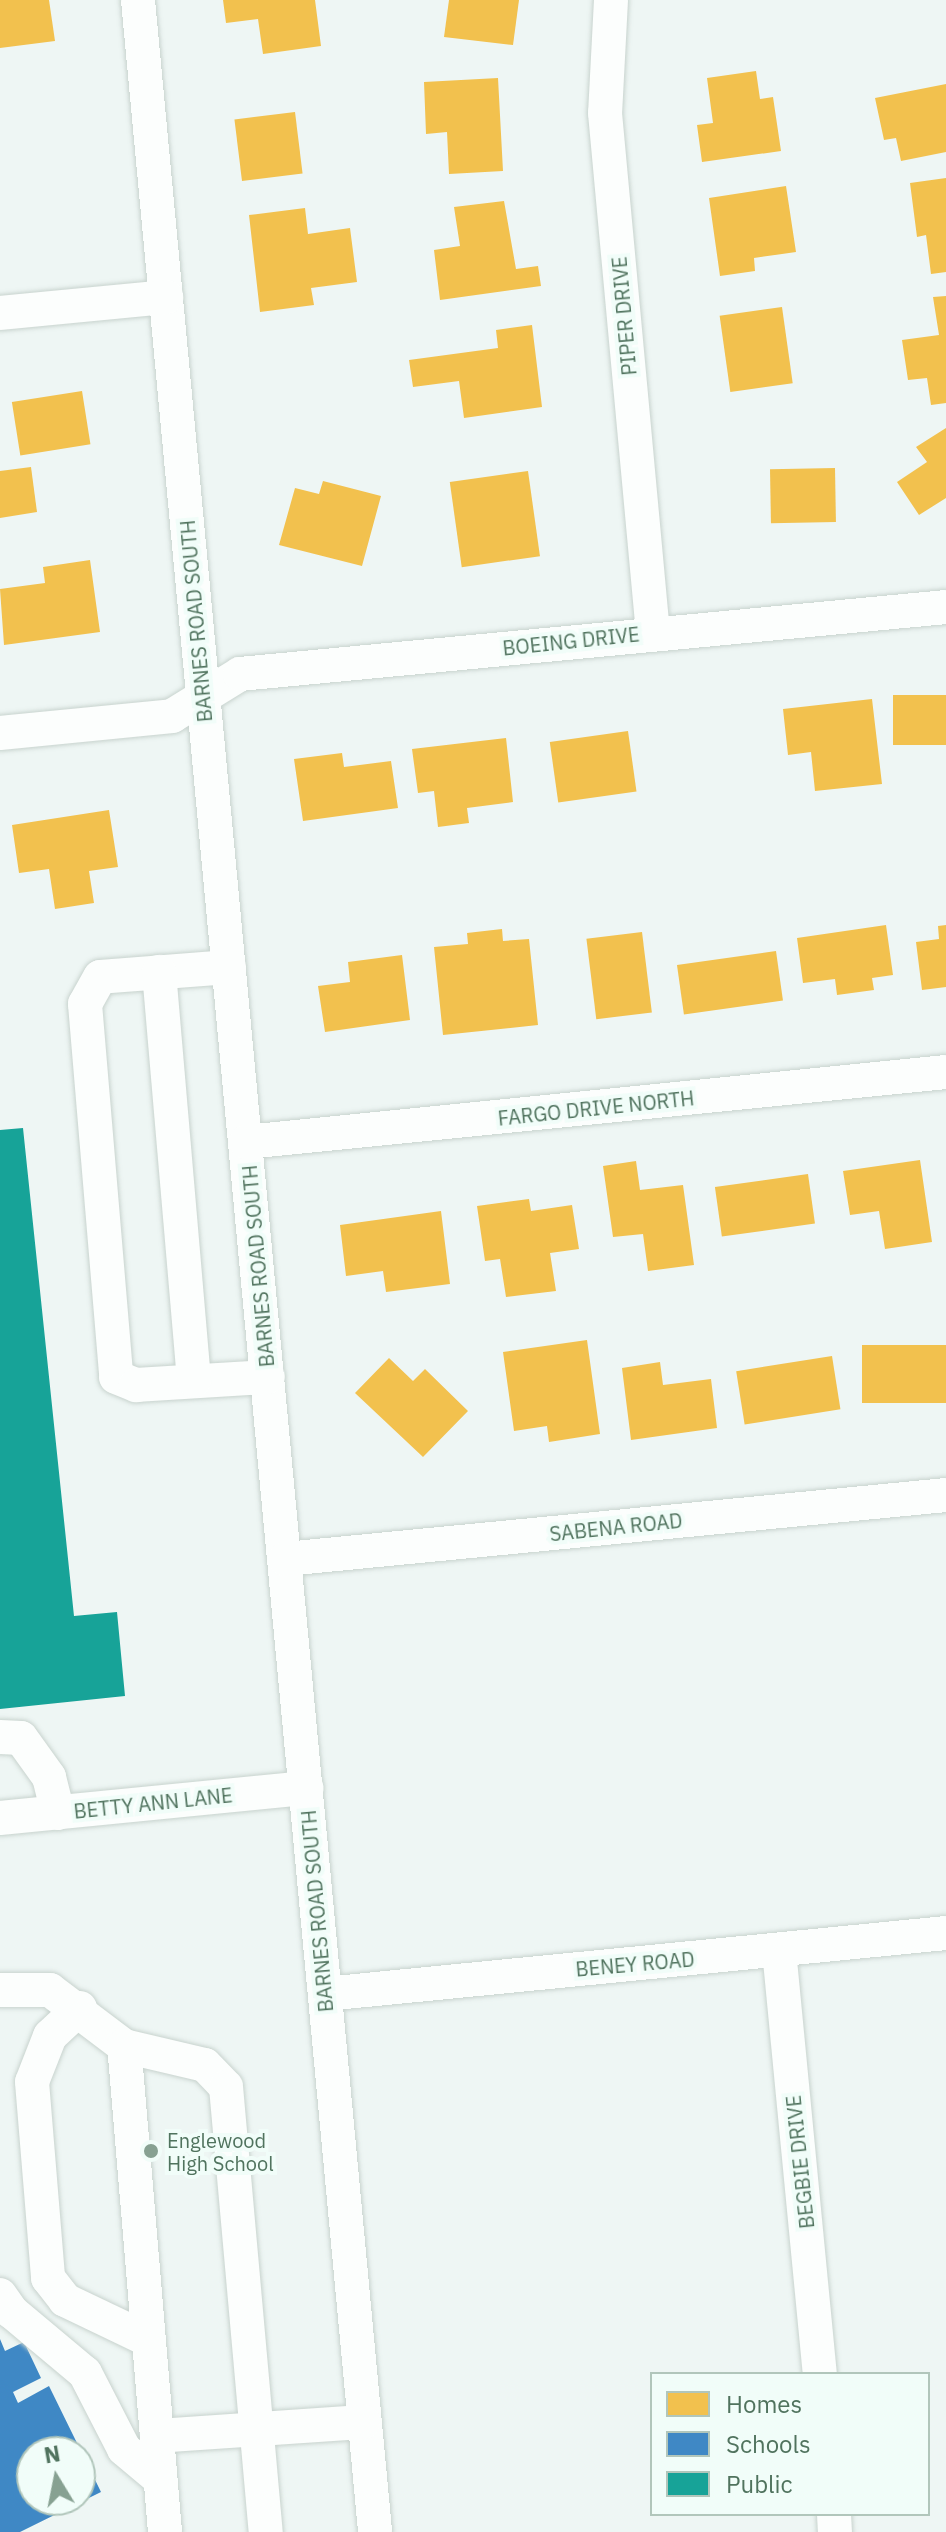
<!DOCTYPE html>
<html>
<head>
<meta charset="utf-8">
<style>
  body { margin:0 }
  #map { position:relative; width:946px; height:2532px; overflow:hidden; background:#eef6f4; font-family:"IBM Plex Sans",sans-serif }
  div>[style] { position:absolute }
  .homes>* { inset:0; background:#f2c14e; transform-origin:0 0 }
  .schools>* { inset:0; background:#3f88c5 }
  .public>* { inset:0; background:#17a398 }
  .roads { filter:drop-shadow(0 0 2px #c8d3ce) drop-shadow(0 0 2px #c8d3ce) }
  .minor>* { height:34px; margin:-17px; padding:0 17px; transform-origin:17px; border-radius:17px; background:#fcfefd }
  .dots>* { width:22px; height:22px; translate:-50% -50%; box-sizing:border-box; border:4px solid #f1fdf9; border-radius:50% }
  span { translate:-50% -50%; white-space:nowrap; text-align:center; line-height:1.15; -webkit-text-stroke:8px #f1fdf9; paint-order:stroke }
  .street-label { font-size:20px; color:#50735e }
  .poi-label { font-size:20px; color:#50735e }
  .left { translate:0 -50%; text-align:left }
  .legend { position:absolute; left:650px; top:2372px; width:280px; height:144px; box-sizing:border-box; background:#f1fdf9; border:2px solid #b1c6bb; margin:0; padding:10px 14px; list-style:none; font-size:24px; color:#50735e }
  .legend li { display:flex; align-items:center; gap:16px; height:40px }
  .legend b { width:40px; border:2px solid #b1c6bb }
  .north { position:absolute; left:16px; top:2436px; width:80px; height:80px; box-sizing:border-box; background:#f1fdf9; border:2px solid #b1c6bb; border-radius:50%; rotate:350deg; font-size:22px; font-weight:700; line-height:32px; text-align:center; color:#50735e }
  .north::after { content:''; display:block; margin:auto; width:28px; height:36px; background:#87a192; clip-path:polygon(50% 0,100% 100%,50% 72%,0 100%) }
</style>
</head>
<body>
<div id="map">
  <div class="homes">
    <i style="clip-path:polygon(0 0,49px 0,55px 41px,0 48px)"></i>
    <i style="clip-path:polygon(223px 0,315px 0,321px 46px,263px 54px,258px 19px,226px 23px)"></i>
    <i style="clip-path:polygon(449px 0,519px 0,513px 45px,444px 37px)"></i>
    <i style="clip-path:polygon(756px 71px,760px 99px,773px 97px,781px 151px,702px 162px,697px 125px,713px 123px,707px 78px)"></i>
    <i style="clip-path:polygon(498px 78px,503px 171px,449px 174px,447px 132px,426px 134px,424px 82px)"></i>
    <i style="clip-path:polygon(946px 84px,946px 152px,901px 161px,896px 138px,884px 140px,875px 98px)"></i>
    <i style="left:295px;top:112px;width:62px;height:61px;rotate:83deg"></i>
    <i style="clip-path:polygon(946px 178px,946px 272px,931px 274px,926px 235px,917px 237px,910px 183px)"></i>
    <i style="clip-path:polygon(786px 186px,796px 252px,754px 258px,755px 271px,720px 276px,709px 198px)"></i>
    <i style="clip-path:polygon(504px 201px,516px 269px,538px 266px,541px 286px,440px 300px,434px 250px,460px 246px,454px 207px)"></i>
    <i style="clip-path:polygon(305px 208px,308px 234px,350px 228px,357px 282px,311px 288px,314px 305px,260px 312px,249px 215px)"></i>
    <i style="clip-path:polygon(946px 296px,946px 403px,931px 405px,927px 378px,908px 380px,902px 340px,939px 335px,933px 297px)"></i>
    <i style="left:782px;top:307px;width:77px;height:63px;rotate:82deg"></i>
    <i style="clip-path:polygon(532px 325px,542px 407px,464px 418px,459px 381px,413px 387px,409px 360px,498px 348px,496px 330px)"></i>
    <i style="left:82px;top:391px;width:54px;height:71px;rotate:81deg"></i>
    <i style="clip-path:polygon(946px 428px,946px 498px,919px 515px,897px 482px,927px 462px,916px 447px)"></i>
    <i style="clip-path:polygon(31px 467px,37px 512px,0 518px,0 471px)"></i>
    <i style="left:835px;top:468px;width:54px;height:65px;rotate:89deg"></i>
    <i style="left:528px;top:471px;width:86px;height:79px;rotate:82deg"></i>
    <i style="clip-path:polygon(323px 481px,381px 496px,362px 566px,279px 545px,295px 488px,319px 494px)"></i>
    <i style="clip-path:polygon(90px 560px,100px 632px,4px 645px,0 589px,45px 583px,43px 567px)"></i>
    <i style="left:946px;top:695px;width:50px;height:53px;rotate:90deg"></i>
    <i style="clip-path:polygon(872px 699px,882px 784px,815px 791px,811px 752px,788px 755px,783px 709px)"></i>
    <i style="left:628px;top:731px;width:61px;height:79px;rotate:82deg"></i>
    <i style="clip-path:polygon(506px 738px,513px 802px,467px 808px,469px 823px,438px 827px,434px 791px,418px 793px,412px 749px)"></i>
    <i style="clip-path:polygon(342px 753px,344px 767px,391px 761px,398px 808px,303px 821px,294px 759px)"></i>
    <i style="clip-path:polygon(109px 810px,118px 867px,89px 871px,94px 903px,55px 909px,49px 869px,19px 873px,12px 825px)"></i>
    <i style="clip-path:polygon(886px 925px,893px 975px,872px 978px,874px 990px,837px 995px,835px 979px,803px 983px,797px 938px)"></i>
    <i style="clip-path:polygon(946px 925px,946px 987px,922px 990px,916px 942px,939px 939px,938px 926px)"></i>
    <i style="clip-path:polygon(502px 929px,503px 941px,529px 939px,538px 1025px,443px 1035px,434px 947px,468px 944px,467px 933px)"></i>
    <i style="left:642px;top:932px;width:81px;height:56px;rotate:83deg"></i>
    <i style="left:776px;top:951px;width:50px;height:100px;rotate:82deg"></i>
    <i style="clip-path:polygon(402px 955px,410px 1020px,325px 1032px,318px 986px,350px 982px,348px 962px)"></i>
    <i style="clip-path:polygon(920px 1160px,932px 1242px,885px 1249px,879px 1211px,850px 1215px,843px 1171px)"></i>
    <i style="clip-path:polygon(636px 1161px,640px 1190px,683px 1185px,694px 1265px,648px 1271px,643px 1234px,613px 1237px,603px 1166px)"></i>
    <i style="left:808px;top:1174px;width:50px;height:94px;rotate:82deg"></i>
    <i style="clip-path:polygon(529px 1199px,531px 1211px,572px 1205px,579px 1249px,550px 1253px,556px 1291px,506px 1297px,500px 1259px,485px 1261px,477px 1206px)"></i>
    <i style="clip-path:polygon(441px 1211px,450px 1284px,386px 1292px,383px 1271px,346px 1276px,340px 1225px)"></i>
    <i style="clip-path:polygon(587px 1340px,600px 1434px,549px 1442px,547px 1426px,514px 1431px,503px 1352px)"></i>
    <i style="left:946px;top:1345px;width:58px;height:84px;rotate:90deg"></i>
    <i style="left:832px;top:1356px;width:54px;height:97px;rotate:81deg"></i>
    <i style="clip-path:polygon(389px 1358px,413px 1381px,425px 1369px,468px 1411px,423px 1457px,355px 1393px)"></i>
    <i style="clip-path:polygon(660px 1362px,663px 1385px,711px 1379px,717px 1428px,631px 1440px,622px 1368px)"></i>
  </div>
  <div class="schools">
    <i style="clip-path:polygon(evenodd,0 2339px,5px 2351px,24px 2342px,41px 2378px,13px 2392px,18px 2403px,49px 2386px,101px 2492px,20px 2532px,0 2532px,0 2339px,32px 2452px,80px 2452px,80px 2500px,32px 2500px,32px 2452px)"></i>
  </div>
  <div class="public">
    <i style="clip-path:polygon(23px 1128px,74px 1616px,117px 1612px,125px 1696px,0 1709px,0 1130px)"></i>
  </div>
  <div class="roads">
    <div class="minor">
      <i style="left:138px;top:0;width:2543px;rotate:84.65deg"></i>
      <i style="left:611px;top:0;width:113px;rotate:93deg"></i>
      <i style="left:605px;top:113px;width:522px;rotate:84.73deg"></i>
      <i style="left:0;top:313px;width:167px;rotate:-5.5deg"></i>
      <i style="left:0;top:733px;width:173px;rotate:-5.6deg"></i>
      <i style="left:172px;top:716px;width:80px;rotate:-31.7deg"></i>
      <i style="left:240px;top:674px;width:709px;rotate:-5.42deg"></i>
      <i style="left:229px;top:967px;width:129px;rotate:175.6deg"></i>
      <i style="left:100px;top:977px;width:31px;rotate:119deg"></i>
      <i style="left:85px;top:1004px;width:374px;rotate:85.2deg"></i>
      <i style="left:116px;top:1377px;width:22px;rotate:22deg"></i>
      <i style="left:136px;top:1385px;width:132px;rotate:-3.5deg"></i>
      <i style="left:159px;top:972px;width:410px;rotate:85.1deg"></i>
      <i style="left:246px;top:1142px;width:703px;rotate:-5.71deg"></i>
      <i style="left:285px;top:1559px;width:664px;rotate:-5.53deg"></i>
      <i style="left:0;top:1737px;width:21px;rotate:3deg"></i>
      <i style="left:21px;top:1738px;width:48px;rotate:54.3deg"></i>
      <i style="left:49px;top:1777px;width:37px;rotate:76deg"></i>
      <i style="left:0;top:1818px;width:308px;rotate:-5.6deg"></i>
      <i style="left:779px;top:1950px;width:426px;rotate:84.5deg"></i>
      <i style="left:0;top:1990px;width:50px"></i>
      <i style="left:50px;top:1990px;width:93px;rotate:37.1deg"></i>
      <i style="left:325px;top:1994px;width:624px;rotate:-5.61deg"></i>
      <i style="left:80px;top:2008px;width:41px;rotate:137deg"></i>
      <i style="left:50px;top:2036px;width:49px;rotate:111.4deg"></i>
      <i style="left:32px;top:2082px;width:197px;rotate:85.3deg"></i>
      <i style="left:48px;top:2278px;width:28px;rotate:52deg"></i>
      <i style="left:65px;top:2300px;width:93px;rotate:25.5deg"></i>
      <i style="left:0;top:2295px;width:21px;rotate:55deg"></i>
      <i style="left:12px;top:2312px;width:95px;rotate:39.9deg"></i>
      <i style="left:85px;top:2373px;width:85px;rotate:62.8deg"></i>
      <i style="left:124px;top:2449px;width:47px;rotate:39.8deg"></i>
      <i style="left:157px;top:2436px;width:207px;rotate:-3.9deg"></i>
      <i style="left:834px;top:2514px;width:18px;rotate:87deg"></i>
      <i style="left:165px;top:2532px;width:488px;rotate:-94.8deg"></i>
      <i style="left:124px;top:2046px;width:83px;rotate:13.2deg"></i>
      <i style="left:205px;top:2065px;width:30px;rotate:46deg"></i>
      <i style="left:226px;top:2087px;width:447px;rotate:84.9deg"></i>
    </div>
  </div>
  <div class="dots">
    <i style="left:151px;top:2151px;background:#87a192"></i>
  </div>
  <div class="street-label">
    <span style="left:624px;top:316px;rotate:-95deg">PIPER DRIVE</span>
    <span style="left:196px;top:621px;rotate:-95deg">BARNES ROAD SOUTH</span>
    <span style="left:571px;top:641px;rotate:-6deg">BOEING DRIVE</span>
    <span style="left:596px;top:1108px;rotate:-6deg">FARGO DRIVE NORTH</span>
    <span style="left:258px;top:1266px;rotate:-95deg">BARNES ROAD SOUTH</span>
    <span style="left:616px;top:1527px;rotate:-6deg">SABENA ROAD</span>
    <span style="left:153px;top:1803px;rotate:-6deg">BETTY ANN LANE</span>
    <span style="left:317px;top:1911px;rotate:-95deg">BARNES ROAD SOUTH</span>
    <span style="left:635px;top:1964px;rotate:-5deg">BENEY ROAD</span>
    <span style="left:800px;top:2162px;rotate:-96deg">BEGBIE DRIVE</span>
  </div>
  <div class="poi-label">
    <span class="left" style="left:167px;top:2152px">Englewood<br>High School</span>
  </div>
  <ul class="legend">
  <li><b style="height:22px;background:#f2c14e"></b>Homes</li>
  <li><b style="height:22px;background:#3f88c5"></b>Schools</li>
  <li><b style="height:22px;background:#17a398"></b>Public</li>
  </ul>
  <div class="north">N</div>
</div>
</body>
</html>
